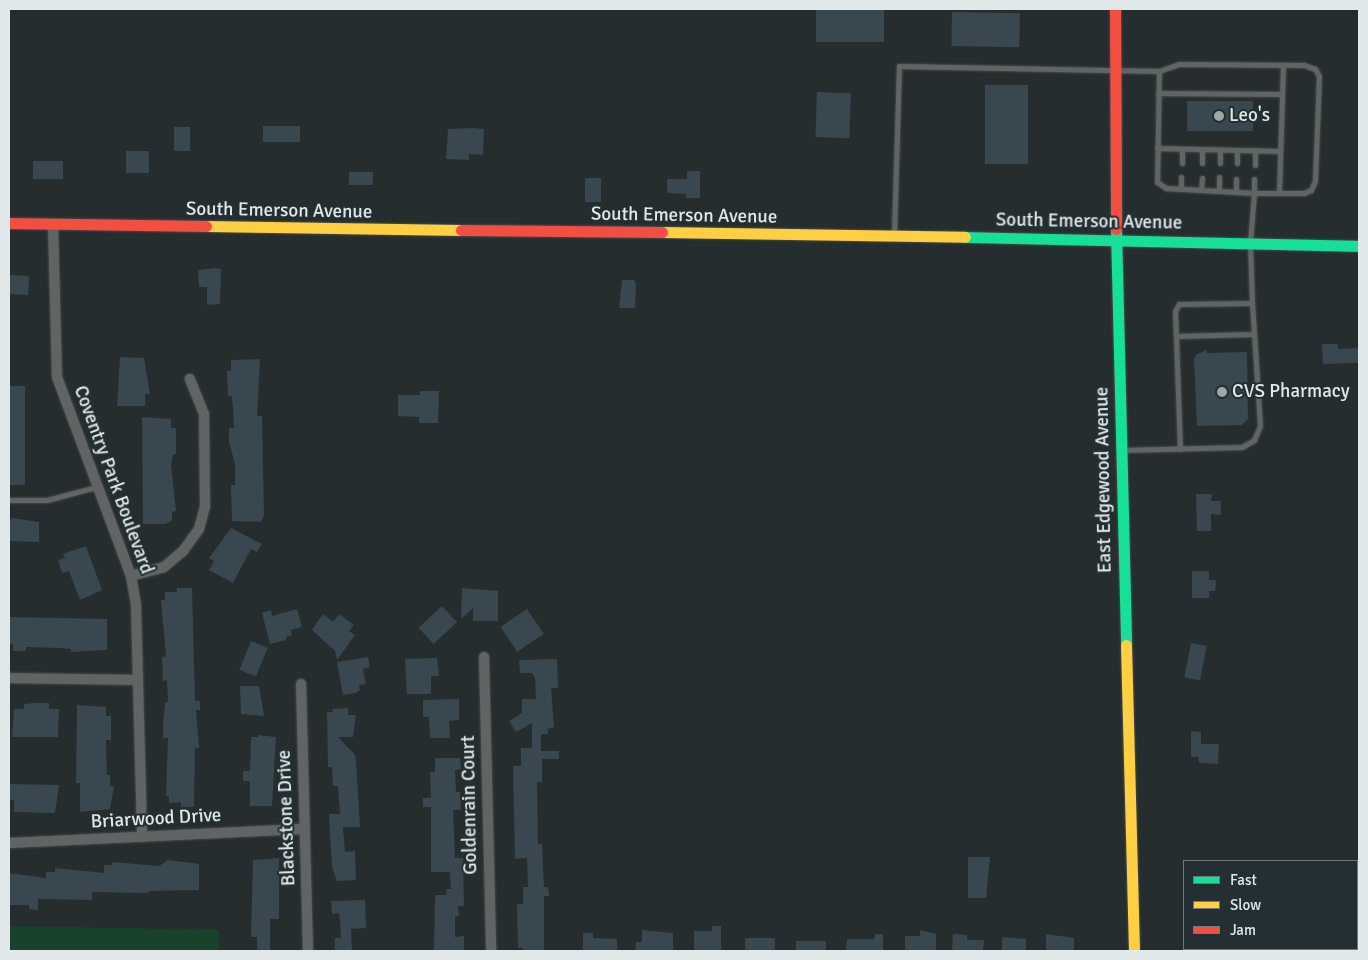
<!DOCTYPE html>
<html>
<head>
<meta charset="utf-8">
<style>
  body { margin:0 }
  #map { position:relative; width:1368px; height:960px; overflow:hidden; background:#262d2e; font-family:Signika,sans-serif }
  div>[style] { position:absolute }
  .green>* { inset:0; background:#19422a; transform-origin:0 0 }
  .building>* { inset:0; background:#394751; transform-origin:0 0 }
  .roads { filter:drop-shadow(0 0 1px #464b4c) drop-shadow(0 0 1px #464b4c) }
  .lane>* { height:5px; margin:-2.5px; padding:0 2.5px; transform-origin:2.5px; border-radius:2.5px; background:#606465 }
  .street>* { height:10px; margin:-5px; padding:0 5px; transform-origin:5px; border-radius:5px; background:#606465 }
  .fast>* { height:11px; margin:-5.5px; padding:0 5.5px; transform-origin:5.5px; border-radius:5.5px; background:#16e098 }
  .slow>* { height:11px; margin:-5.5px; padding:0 5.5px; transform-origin:5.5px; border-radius:5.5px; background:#ffcf43 }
  .jam>* { height:11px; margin:-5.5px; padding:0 5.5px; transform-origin:5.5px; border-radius:5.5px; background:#f24e42 }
  .dots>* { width:14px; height:14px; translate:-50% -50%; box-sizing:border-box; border:2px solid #232f32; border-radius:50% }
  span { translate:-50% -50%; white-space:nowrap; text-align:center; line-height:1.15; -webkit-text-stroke:4px #232f32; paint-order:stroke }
  .poi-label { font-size:19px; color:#e1e8ea }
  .left { translate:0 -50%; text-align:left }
  .street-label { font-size:19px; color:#e1e8ea }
  .frame { position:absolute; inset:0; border:10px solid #e1e8ea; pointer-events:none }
  .legend { position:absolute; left:1183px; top:860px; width:175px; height:90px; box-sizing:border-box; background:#232f32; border:1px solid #6f797c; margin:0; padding:6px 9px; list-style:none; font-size:15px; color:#e1e8ea }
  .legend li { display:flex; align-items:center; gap:10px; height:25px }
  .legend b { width:25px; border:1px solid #6f797c }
</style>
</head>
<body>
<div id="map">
  <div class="green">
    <i style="left:9px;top:926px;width:210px;height:25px;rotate:1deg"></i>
  </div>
  <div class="building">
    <i style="left:816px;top:9px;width:68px;height:33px"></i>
    <i style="left:952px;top:12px;width:68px;height:34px;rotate:1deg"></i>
    <i style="left:985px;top:85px;width:43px;height:79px"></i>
    <i style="left:817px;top:92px;width:34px;height:45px;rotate:2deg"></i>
    <i style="left:1187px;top:101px;width:66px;height:30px"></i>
    <i style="left:263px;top:126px;width:37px;height:16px"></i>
    <i style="left:174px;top:127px;width:16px;height:24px"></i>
    <i style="clip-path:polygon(473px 128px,484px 129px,483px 155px,469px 154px,469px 160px,446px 159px,448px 129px)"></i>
    <i style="left:149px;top:151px;width:22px;height:23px;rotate:90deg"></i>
    <i style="left:33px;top:161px;width:30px;height:18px"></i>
    <i style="clip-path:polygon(687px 171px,700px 171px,700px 198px,686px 198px,686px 194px,667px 193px,667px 179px,687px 179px)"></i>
    <i style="left:349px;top:172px;width:24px;height:13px"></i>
    <i style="left:585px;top:178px;width:16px;height:24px"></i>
    <i style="clip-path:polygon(215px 268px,221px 269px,220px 304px,207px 305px,207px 287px,199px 287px,198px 270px)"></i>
    <i style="left:9px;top:275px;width:20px;height:19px;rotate:3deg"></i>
    <i style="clip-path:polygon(622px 280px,634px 280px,636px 284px,635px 308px,619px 308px)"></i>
    <i style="clip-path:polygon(1322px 344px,1338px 344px,1338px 349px,1359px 348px,1359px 363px,1323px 364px)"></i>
    <i style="clip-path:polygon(1207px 350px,1207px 353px,1247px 352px,1248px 419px,1242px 425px,1197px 426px,1194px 359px,1197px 354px)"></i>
    <i style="clip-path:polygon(120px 357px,144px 358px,150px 394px,145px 394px,145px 406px,117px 406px)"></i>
    <i style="clip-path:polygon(260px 359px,257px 416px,262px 416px,264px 515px,261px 522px,232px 521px,231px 485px,235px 485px,235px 464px,229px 442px,229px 428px,234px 428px,233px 407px,232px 396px,228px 396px,227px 371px,231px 371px,231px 360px)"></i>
    <i style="left:9px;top:386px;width:16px;height:99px"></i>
    <i style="clip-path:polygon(420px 391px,439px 391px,438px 423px,419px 423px,419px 417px,398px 416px,398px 395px,420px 395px)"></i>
    <i style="clip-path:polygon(142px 417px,171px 419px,171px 428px,176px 428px,176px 454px,173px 454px,171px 465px,176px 511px,172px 512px,172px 521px,165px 524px,143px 524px)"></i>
    <i style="clip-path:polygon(1196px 494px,1212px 494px,1211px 501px,1221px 501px,1221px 515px,1211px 514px,1211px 531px,1197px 531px)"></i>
    <i style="clip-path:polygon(12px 518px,39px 522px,39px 542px,9px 541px,9px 522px)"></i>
    <i style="clip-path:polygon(231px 528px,262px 544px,257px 552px,251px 549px,233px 583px,209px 570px,214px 561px,209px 558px)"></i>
    <i style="clip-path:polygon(86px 546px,102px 590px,80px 600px,69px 571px,62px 573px,58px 560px,65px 558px,63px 554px)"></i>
    <i style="clip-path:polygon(1192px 571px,1209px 571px,1209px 580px,1216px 580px,1215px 591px,1209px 591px,1209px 598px,1192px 598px)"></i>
    <i style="clip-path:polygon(177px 588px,192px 588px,195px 701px,200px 701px,200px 710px,196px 710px,199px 748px,195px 748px,194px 807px,181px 807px,181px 802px,169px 803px,169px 796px,166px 796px,168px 738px,163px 738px,163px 725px,165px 702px,168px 702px,167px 680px,163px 681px,162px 657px,166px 656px,161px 600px,165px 600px,165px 592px,177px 592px)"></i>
    <i style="clip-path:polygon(462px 588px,498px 591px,498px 621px,473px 621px,473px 608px,461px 619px)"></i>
    <i style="left:442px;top:606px;width:22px;height:32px;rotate:47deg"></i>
    <i style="clip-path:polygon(297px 609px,302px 627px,291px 630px,292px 635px,286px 637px,286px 640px,270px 644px,262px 613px,271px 610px,272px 616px)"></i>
    <i style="left:527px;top:609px;width:30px;height:32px;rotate:56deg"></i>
    <i style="clip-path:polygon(323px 614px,333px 622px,339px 614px,354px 625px,349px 631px,355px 635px,337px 660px,335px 651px,312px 630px)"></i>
    <i style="clip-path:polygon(9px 617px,107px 619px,107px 650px,71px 652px,71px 649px,61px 648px,26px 647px,26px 651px,13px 651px,13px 644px,9px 643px)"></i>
    <i style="left:251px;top:641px;width:18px;height:31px;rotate:22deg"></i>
    <i style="left:1191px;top:643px;width:16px;height:35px;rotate:11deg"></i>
    <i style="clip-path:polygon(368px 657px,370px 667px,363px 669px,366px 684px,359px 685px,360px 690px,356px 693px,343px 695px,337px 662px)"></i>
    <i style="clip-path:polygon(437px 658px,439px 676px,431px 676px,431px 694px,407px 694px,405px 659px)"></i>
    <i style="clip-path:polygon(557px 659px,558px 688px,551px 688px,554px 727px,548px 729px,548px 734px,541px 734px,541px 751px,559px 751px,559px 759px,542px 759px,542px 782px,537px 782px,538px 844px,542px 844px,544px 887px,548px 887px,549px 896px,544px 896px,544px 951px,523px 951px,523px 948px,518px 948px,517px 904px,523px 904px,523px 887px,528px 887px,527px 858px,515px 859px,513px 766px,521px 766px,521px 748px,532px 748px,532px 723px,516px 732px,509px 721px,522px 713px,522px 699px,536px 699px,535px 678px,532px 673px,520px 673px,519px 660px)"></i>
    <i style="clip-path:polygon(240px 686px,259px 686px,264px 716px,241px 714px)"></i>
    <i style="clip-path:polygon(459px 699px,459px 720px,449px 721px,450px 738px,430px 738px,429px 717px,423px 717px,423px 700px)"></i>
    <i style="clip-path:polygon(36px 703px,49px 703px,49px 709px,59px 709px,58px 737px,12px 737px,14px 709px,24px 709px,24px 704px)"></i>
    <i style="clip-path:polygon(77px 705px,106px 707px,106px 716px,111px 716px,111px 740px,106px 740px,107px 775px,110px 775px,110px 786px,114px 786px,110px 809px,80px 812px,80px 783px,76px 783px)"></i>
    <i style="clip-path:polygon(348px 708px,348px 715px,356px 715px,353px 737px,338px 737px,355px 755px,356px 762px,360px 827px,343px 827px,345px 852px,355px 851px,356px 880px,337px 881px,332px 867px,329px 814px,340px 814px,338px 786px,333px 786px,332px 767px,328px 767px,327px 712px,333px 712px,332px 709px)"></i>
    <i style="clip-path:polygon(1191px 731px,1201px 732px,1201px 744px,1219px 744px,1218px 764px,1199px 763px,1198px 757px,1191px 757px)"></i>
    <i style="clip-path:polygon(258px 735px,276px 737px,272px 806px,250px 806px,250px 781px,243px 781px,243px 771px,250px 771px,251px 737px,258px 737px)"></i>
    <i style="clip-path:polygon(435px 758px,460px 758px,461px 769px,455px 770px,456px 792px,460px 792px,461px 810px,453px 810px,455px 858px,463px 858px,464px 906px,458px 906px,459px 916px,455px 916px,455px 937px,464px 936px,464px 951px,434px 951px,435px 895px,447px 895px,446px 889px,451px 889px,450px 872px,431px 872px,431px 807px,423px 807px,423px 798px,431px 798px,430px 772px,435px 772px)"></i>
    <i style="clip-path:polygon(10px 784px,59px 785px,55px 813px,14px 812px,14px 800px,9px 800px)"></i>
    <i style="clip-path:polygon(968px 857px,990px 857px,986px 898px,968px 898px)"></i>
    <i style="clip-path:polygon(279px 858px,279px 919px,270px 919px,270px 951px,257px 951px,257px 937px,251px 937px,253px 860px)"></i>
    <i style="clip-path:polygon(168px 860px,199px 864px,199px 890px,149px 891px,148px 893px,92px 892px,92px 900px,38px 899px,38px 910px,29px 909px,29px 905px,9px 905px,9px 873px,46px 878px,46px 872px,55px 872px,55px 868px,104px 873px,104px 865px,112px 865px,112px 862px,159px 866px)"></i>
    <i style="clip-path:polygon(365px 900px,366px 928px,351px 929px,352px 951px,335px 951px,335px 938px,341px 938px,340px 921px,339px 913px,332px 914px,331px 901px)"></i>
    <i style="clip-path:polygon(712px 926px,721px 926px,721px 951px,694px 951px,694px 931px,712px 931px)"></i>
    <i style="clip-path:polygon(642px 930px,673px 933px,673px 951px,635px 951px,636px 942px,642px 942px)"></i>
    <i style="clip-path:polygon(920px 930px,936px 934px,936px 951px,905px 951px,905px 936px,920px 936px)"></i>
    <i style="clip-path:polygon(583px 933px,593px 933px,593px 938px,617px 939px,617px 951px,583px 951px)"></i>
    <i style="clip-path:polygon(875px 934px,883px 934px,883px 951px,846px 951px,847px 939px,874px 939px)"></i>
    <i style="clip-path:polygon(953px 934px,967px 935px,967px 940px,984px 940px,983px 951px,952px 951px)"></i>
    <i style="clip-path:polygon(1046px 934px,1074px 938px,1074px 951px,1046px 951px)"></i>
    <i style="clip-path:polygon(1002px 937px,1026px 939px,1026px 951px,1002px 951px)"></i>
    <i style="left:745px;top:938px;width:30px;height:13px"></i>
    <i style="left:796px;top:941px;width:30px;height:10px"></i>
  </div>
  <div class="roads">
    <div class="lane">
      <i style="left:1159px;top:71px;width:111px;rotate:91deg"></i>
      <i style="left:1157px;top:182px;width:11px;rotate:34deg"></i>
      <i style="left:1166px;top:188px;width:88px;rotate:3.3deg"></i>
      <i style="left:1254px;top:193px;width:14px;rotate:-90deg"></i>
      <i style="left:1158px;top:93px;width:124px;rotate:0.5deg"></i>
      <i style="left:1157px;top:148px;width:123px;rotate:1.4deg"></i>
      <i style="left:1182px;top:163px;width:14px;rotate:-90deg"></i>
      <i style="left:1202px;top:163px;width:14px;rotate:-90deg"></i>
      <i style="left:1220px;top:163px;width:13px;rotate:-90deg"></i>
      <i style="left:1237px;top:163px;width:13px;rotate:-90deg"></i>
      <i style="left:1255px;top:165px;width:15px;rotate:-90deg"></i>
      <i style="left:1181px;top:189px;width:12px;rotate:-90deg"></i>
      <i style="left:1201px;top:190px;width:12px;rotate:-85deg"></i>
      <i style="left:1219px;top:191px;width:14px;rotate:-90deg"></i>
      <i style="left:1236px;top:192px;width:13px;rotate:-90deg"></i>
      <i style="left:1279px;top:193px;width:128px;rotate:-88.2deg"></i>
      <i style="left:894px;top:234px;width:168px;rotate:-88.3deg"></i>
      <i style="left:899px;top:66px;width:260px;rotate:1.1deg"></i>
      <i style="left:1159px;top:71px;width:21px;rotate:-19deg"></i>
      <i style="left:1179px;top:64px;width:125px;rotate:0.5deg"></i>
      <i style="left:1304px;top:65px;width:12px;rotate:20deg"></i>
      <i style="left:1315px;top:69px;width:8px;rotate:60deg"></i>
      <i style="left:1319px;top:76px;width:105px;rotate:92.2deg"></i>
      <i style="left:1315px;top:181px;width:10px;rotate:114deg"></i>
      <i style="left:1311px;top:190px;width:8px;rotate:157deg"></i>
      <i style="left:1304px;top:193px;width:50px;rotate:180deg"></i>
      <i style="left:1254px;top:193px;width:50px;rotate:94.6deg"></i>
      <i style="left:1250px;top:243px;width:60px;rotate:88.1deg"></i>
      <i style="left:1252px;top:303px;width:73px;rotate:179.2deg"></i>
      <i style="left:1179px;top:304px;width:8px;rotate:120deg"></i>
      <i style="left:1175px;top:311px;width:25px;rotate:88deg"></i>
      <i style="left:1176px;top:336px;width:78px;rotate:-1.5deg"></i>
      <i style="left:1176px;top:336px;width:113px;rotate:88deg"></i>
      <i style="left:1122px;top:450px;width:120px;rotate:-1.4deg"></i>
      <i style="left:1242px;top:447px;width:14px;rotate:-30deg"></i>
      <i style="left:1254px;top:440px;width:15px;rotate:-67deg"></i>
      <i style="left:1260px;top:426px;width:123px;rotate:-93.7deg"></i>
      <i style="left:9px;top:500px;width:38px"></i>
      <i style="left:47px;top:500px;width:51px;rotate:-14.9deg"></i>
    </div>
    <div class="street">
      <i style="left:53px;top:224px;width:153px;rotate:88.5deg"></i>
      <i style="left:57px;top:377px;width:212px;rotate:69.6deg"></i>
      <i style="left:131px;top:576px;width:29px;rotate:80deg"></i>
      <i style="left:136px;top:605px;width:232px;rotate:88.5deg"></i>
      <i style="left:131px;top:576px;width:34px;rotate:-15deg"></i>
      <i style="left:164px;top:567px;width:25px;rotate:-40deg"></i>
      <i style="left:183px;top:551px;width:27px;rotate:-54deg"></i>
      <i style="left:199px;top:529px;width:23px;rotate:-75deg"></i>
      <i style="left:205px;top:507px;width:93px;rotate:-90.6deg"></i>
      <i style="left:204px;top:414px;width:38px;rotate:-112deg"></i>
      <i style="left:484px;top:657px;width:294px;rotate:88.6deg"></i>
      <i style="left:9px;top:678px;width:129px;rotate:0.9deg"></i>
      <i style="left:301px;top:684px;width:267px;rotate:88.5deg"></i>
      <i style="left:9px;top:843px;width:295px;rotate:-2.7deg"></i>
    </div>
    <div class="fast">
      <i style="left:1116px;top:229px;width:416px;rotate:88.6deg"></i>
      <i style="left:965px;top:237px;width:394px;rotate:1.3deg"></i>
    </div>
    <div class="slow">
      <i style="left:206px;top:226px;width:255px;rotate:0.9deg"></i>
      <i style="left:662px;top:232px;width:303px;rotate:0.9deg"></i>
      <i style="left:1126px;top:645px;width:306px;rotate:88.5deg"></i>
    </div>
    <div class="jam">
      <i style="left:1115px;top:9px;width:220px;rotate:89.7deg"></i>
      <i style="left:9px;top:223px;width:197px;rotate:0.9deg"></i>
      <i style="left:461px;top:230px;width:201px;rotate:0.6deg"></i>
    </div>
  </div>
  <div class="dots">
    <i style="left:1219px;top:116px;background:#a0a7a8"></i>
    <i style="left:1222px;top:392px;background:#a0a7a8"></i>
  </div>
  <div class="poi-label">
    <span class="left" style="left:1229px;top:116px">Leo's</span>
    <span class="left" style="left:1232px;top:392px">CVS Pharmacy</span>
  </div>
  <div class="street-label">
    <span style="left:279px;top:211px;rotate:1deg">South Emerson Avenue</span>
    <span style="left:684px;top:216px;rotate:1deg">South Emerson Avenue</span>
    <span style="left:1089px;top:222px;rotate:1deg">South Emerson Avenue</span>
    <span style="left:113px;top:480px;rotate:70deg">Coventry Park Boulevard</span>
    <span style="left:1104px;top:480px;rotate:-91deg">East Edgewood Avenue</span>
    <span style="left:470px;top:805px;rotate:-91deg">Goldenrain Court</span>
    <span style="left:287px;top:818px;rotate:-92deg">Blackstone Drive</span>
    <span style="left:156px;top:819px;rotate:-3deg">Briarwood Drive</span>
  </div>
  <div class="frame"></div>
  <ul class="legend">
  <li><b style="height:6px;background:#16e098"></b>Fast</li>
  <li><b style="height:6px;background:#ffcf43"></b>Slow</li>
  <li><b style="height:6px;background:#f24e42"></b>Jam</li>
  </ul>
</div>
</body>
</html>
